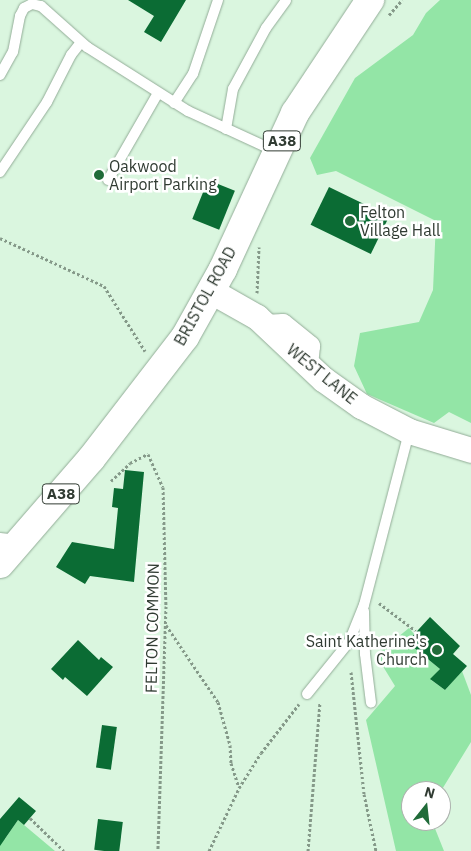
<!DOCTYPE html>
<html>
<head>
<meta charset="utf-8">
<style>
  body { margin:0 }
  #map { position:relative; width:471px; height:851px; overflow:hidden; background:#daf6df; font-family:"IBM Plex Sans",sans-serif }
  div>[style] { position:absolute }
  .green>* { inset:0; background:#93e5a6 }
  .building>* { inset:0; background:#0b6c34; transform-origin:0 0 }
  .path>* { height:3px; margin-top:-1.5px; transform-origin:0; background:repeating-linear-gradient(90deg,#859989 0 2.5px,transparent 0 5px) }
  .roads { filter:drop-shadow(0 0 1px #92ac97) drop-shadow(0 0 1px #92ac97) }
  .service>* { height:10px; margin:-5px; padding:0 5px; transform-origin:5px; border-radius:5px; background:#fff }
  .minor>* { height:20px; margin:-10px; padding:0 10px; transform-origin:10px; border-radius:10px; background:#fff }
  .tertiary>* { height:25px; margin:-12.5px; padding:0 12.5px; transform-origin:12.5px; border-radius:12.5px; background:#fff }
  .trunk>* { height:28px; margin:-14px; padding:0 14px; transform-origin:14px; border-radius:14px; background:#fff }
  .dots>* { width:14px; height:14px; translate:-50% -50%; box-sizing:border-box; border:2px solid #fff; border-radius:50% }
  span { translate:-50% -50%; white-space:nowrap; text-align:center; line-height:1.15; -webkit-text-stroke:5px #fff; paint-order:stroke }
  .shield-label span { padding:1px 4px; background:#fff; border:1px solid; border-radius:4px; -webkit-text-stroke-width:0 }
  .shield-label { font-size:15px; color:#303b32; font-weight:700 }
  .poi-label { font-size:16px; color:#303b32 }
  .left { translate:0 -50%; text-align:left }
  .right { translate:-100% -50%; text-align:right }
  .street-label { font-size:16px; color:#303b32 }
  .north { position:absolute; left:401px; top:781px; width:50px; height:50px; box-sizing:border-box; background:#fff; border:1px solid #acb1ad; border-radius:50%; rotate:16deg; font-size:14px; font-weight:700; line-height:20px; text-align:center; color:#303b32 }
  .north::after { content:''; display:block; margin:auto; width:18px; height:22px; background:#206b39; clip-path:polygon(50% 0,100% 100%,50% 72%,0 100%) }
</style>
</head>
<body>
<div id="map">
  <div class="green">
    <i style="clip-path:polygon(440px 0,471px 0,471px 423px,449px 412px,434px 423px,367px 394px,354px 366px,360px 333px,419px 322px,433px 290px,436px 221px,336px 171px,317px 175px,310px 158px,355px 78px,413px 35px,426px 13px)"></i>
    <i style="clip-path:polygon(409px 628px,414px 634px,407px 642px,440px 669px,431px 680px,445px 690px,462px 671px,471px 695px,471px 742px,441px 791px,411px 791px,411px 821px,432px 821px,444px 851px,396px 851px,366px 720px,395px 686px,376px 655px)"></i>
    <i style="clip-path:polygon(18px 820px,24px 825px,55px 851px,0 851px,0 835px,5px 839px)"></i>
  </div>
  <div class="building">
    <i style="clip-path:polygon(128px 0,186px 0,161px 42px,144px 32px,154px 16px)"></i>
    <i style="left:208px;top:180px;width:29px;height:42px;rotate:22deg"></i>
    <i style="left:329px;top:187px;width:67px;height:42px;rotate:26deg"></i>
    <i style="clip-path:polygon(125px 470px,144px 472px,134px 582px,90px 576px,85px 584px,56px 567px,72px 542px,114px 549px,118px 508px,112px 507px,114px 488px,123px 489px)"></i>
    <i style="clip-path:polygon(430px 617px,460px 646px,453px 654px,467px 666px,445px 690px,430px 679px,440px 669px,407px 642px)"></i>
    <i style="clip-path:polygon(78px 640px,99px 660px,101px 657px,113px 667px,87px 696px,65px 677px,63px 680px,51px 669px)"></i>
    <i style="left:102px;top:725px;width:15px;height:43px;rotate:8deg"></i>
    <i style="clip-path:polygon(19px 797px,36px 811px,24px 825px,18px 820px,0 846px,0 819px)"></i>
    <i style="left:98px;top:819px;width:25px;height:31px;rotate:7deg"></i>
  </div>
  <div class="path">
    <i style="left:389px;top:15px;width:20px;rotate:-49deg"></i>
    <i style="left:0;top:238px;width:115px;rotate:24.8deg"></i>
    <i style="left:104px;top:286px;width:77px;rotate:57.8deg"></i>
    <i style="left:257px;top:293px;width:46px;rotate:-87.5deg"></i>
    <i style="left:111px;top:481px;width:26px;rotate:-43deg"></i>
    <i style="left:130px;top:463px;width:20px;rotate:-27deg"></i>
    <i style="left:148px;top:454px;width:36px;rotate:66deg"></i>
    <i style="left:163px;top:487px;width:119px;rotate:88.6deg"></i>
    <i style="left:166px;top:606px;width:245px;rotate:91.9deg"></i>
    <i style="left:379px;top:603px;width:46px;rotate:37.1deg"></i>
    <i style="left:166px;top:625px;width:93px;rotate:56deg"></i>
    <i style="left:218px;top:702px;width:45px;rotate:74.4deg"></i>
    <i style="left:230px;top:745px;width:18px;rotate:87deg"></i>
    <i style="left:231px;top:763px;width:25px;rotate:72deg"></i>
    <i style="left:351px;top:672px;width:123px;rotate:83.9deg"></i>
    <i style="left:364px;top:794px;width:58px;rotate:78.1deg"></i>
    <i style="left:30px;top:818px;width:47px;rotate:44.1deg"></i>
    <i style="left:209px;top:851px;width:70px;rotate:-64.5deg"></i>
    <i style="left:239px;top:788px;width:41px;rotate:-57.8deg"></i>
    <i style="left:261px;top:753px;width:62px;rotate:-52.2deg"></i>
    <i style="left:308px;top:851px;width:149px;rotate:-85.4deg"></i>
  </div>
  <div class="roads">
    <div class="service">
      <i style="left:0;top:75px;width:26px;rotate:-61deg"></i>
      <i style="left:13px;top:52px;width:37px;rotate:-79deg"></i>
      <i style="left:20px;top:16px;width:9px;rotate:-63deg"></i>
      <i style="left:24px;top:8px;width:9px;rotate:-27deg"></i>
      <i style="left:32px;top:4px;width:9px;rotate:13deg"></i>
      <i style="left:41px;top:6px;width:62px;rotate:41.7deg"></i>
      <i style="left:87px;top:47px;width:120px;rotate:32.4deg"></i>
      <i style="left:188px;top:111px;width:96px;rotate:24.7deg"></i>
      <i style="left:174px;top:103px;width:35px;rotate:-57deg"></i>
      <i style="left:193px;top:74px;width:78px;rotate:-71.3deg"></i>
      <i style="left:226px;top:129px;width:41px;rotate:-80.1deg"></i>
      <i style="left:233px;top:89px;width:69px;rotate:-61.6deg"></i>
      <i style="left:266px;top:28px;width:34px;rotate:-54deg"></i>
      <i style="left:0;top:172px;width:84px;rotate:-56.1deg"></i>
      <i style="left:47px;top:102px;width:53px;rotate:-62.9deg"></i>
      <i style="left:71px;top:55px;width:16px;rotate:-52deg"></i>
      <i style="left:108px;top:180px;width:100px;rotate:-60.1deg"></i>
      <i style="left:0;top:538px;width:17px;rotate:7deg"></i>
      <i style="left:364px;top:611px;width:43px;rotate:88.7deg"></i>
      <i style="left:365px;top:654px;width:49px;rotate:83deg"></i>
      <i style="left:307px;top:694px;width:67px;rotate:-51.1deg"></i>
      <i style="left:349px;top:642px;width:40px;rotate:-68deg"></i>
      <i style="left:364px;top:605px;width:179px;rotate:-75.4deg"></i>
    </div>
    <div class="minor">
      <i style="left:265px;top:325px;width:18px;rotate:-3deg"></i>
      <i style="left:283px;top:324px;width:35px;rotate:39deg"></i>
      <i style="left:310px;top:346px;width:19px;rotate:96deg"></i>
    </div>
    <div class="tertiary">
      <i style="left:211px;top:291px;width:53px;rotate:29.5deg"></i>
      <i style="left:257px;top:317px;width:91px;rotate:43.2deg"></i>
      <i style="left:323px;top:379px;width:47px;rotate:35.4deg"></i>
      <i style="left:361px;top:406px;width:54px;rotate:27.5deg"></i>
      <i style="left:409px;top:431px;width:65px;rotate:17deg"></i>
    </div>
    <div class="trunk">
      <i style="left:0;top:564px;width:139px;rotate:-49.1deg"></i>
      <i style="left:91px;top:459px;width:154px;rotate:-52.4deg"></i>
      <i style="left:185px;top:337px;width:78px;rotate:-60.8deg"></i>
      <i style="left:223px;top:269px;width:172px;rotate:-65.2deg"></i>
      <i style="left:295px;top:113px;width:136px;rotate:-56.4deg"></i>
    </div>
  </div>
  <div class="dots">
    <i style="left:99px;top:175px;background:#206b39"></i>
    <i style="left:350px;top:221px;background:#206b39"></i>
    <i style="left:437px;top:650px;background:#206b39"></i>
  </div>
  <div class="shield-label">
    <span style="left:282px;top:141px">A38</span>
    <span style="left:61px;top:494px">A38</span>
  </div>
  <div class="poi-label">
    <span class="left" style="left:109px;top:175px">Oakwood<br>Airport Parking</span>
    <span class="left" style="left:360px;top:221px">Felton<br>Village Hall</span>
    <span class="right" style="left:427px;top:650px">Saint Katherine's<br>Church</span>
  </div>
  <div class="street-label">
    <span style="left:205px;top:296px;rotate:-61deg">BRISTOL ROAD</span>
    <span style="left:322px;top:374px;rotate:39deg">WEST LANE</span>
    <span style="left:152px;top:628px;rotate:-89deg">FELTON COMMON</span>
  </div>
  <div class="north">N</div>
</div>
</body>
</html>
